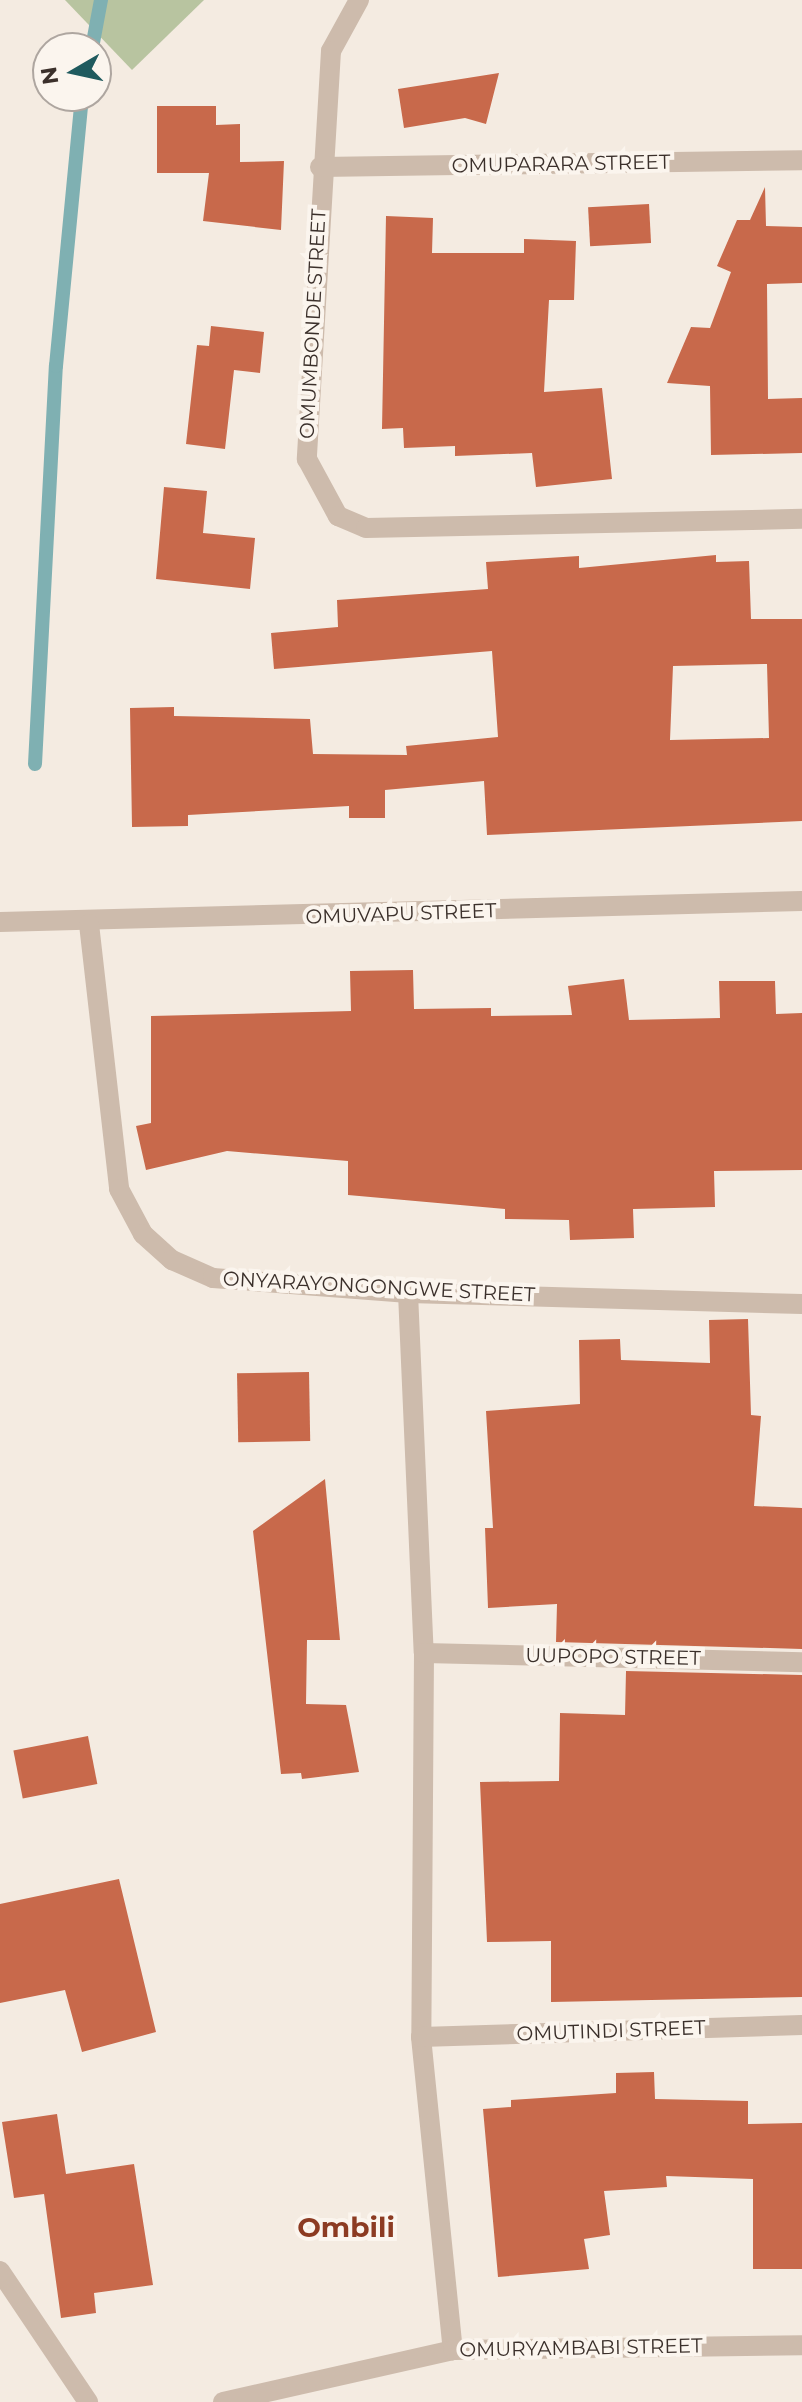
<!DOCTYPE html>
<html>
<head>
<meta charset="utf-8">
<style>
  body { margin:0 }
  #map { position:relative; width:802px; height:2402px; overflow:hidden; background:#f4ebe1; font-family:Montserrat,sans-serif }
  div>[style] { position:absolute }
  .green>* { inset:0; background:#b8c4a0 }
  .stream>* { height:14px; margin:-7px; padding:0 7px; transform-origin:7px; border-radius:7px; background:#7fb0b2 }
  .building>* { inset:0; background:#c8694b; transform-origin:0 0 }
  .minor>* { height:20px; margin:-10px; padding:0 10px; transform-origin:10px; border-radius:10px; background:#cdbbac }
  span { translate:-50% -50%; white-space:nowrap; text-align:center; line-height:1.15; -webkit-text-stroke:8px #fbf5ee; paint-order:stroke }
  .street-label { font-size:20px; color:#3b302b }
  .district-label { font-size:28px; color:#8c3b22; font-weight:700 }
  .north { position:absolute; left:32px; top:32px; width:80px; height:80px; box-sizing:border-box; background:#fbf5ee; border:2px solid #aea6a0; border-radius:50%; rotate:261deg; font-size:22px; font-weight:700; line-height:32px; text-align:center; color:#3b302b }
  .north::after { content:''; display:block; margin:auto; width:28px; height:36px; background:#1f5a5e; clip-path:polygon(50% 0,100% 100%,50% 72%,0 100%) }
</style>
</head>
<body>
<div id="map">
  <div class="green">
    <i style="clip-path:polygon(65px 0,204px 0,132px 70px)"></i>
  </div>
  <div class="stream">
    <i style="left:92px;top:48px;width:49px;rotate:-79.4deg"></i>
    <i style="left:35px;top:764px;width:399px;rotate:-87deg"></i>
    <i style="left:56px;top:366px;width:271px;rotate:-84.5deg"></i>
  </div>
  <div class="building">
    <i style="clip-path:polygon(499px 73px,486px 124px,465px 118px,404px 128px,398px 89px)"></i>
    <i style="clip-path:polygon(157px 106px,216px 106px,216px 125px,240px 124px,240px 162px,284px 161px,281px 230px,203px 221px,209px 173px,157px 173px)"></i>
    <i style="clip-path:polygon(765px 187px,766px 226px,802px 227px,802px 283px,767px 284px,768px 399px,802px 398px,802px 453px,711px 455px,710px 386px,667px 383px,691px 327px,710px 328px,731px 272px,717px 266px,737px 220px,750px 220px)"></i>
    <i style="left:649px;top:204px;width:39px;height:61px;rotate:87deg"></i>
    <i style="clip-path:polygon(386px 216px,433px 218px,432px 253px,524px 253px,524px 239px,576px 241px,574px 300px,549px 300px,544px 392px,602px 388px,612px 479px,536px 487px,532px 453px,455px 456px,455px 446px,404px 448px,403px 428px,382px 429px)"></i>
    <i style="clip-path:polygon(211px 326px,264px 332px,260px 373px,234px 370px,225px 449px,186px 444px,197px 345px,209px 346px)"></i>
    <i style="clip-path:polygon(164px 487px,207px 491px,203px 533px,255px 538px,250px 589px,156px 579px)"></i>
    <i style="clip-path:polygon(evenodd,716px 555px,716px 562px,749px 561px,751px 619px,802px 619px,802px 821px,487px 835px,484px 781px,385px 790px,385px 818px,349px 818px,349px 806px,188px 815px,188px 826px,132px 827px,130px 708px,174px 707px,174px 716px,310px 719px,313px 754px,407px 755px,406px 746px,498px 737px,492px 651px,274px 669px,271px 633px,338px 627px,337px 600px,488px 589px,486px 562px,579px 556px,579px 568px,716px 555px,767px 664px,769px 738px,670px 740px,673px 666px,767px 664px)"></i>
    <i style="clip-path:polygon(413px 970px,414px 1009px,491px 1008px,491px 1016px,572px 1015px,568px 986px,624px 979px,629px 1020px,720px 1018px,719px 981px,775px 981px,776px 1014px,802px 1013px,802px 1170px,714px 1171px,715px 1207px,633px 1209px,634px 1238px,570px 1240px,569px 1220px,505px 1219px,505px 1209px,348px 1195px,348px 1161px,227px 1151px,146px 1170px,136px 1126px,151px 1123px,151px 1016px,351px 1011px,350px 971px)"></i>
    <i style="clip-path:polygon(748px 1319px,751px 1415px,761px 1416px,754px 1506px,802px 1508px,802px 1649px,556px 1642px,557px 1604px,488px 1608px,485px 1528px,493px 1528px,486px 1411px,580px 1404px,579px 1340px,620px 1339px,621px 1360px,710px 1363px,709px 1320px)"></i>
    <i style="left:309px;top:1372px;width:69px;height:72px;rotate:89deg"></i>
    <i style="clip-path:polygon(325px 1479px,340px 1640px,307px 1640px,306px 1704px,346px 1705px,359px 1772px,302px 1779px,301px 1773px,281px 1774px,253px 1531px)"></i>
    <i style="clip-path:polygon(626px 1671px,802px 1675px,802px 1997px,551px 2002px,551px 1941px,487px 1942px,480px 1782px,559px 1781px,560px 1713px,625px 1715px)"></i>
    <i style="left:88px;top:1736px;width:49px;height:76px;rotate:79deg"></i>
    <i style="clip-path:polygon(119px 1879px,156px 2032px,82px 2052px,65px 1990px,0 2003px,0 1904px)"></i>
    <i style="clip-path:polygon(654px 2072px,655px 2099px,748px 2101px,748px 2124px,802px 2123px,802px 2269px,753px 2269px,753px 2179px,666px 2176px,667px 2187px,604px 2191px,610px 2235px,584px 2239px,589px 2269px,498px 2277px,483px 2109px,511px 2107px,511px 2100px,616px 2093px,616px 2073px)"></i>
    <i style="clip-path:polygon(57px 2114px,66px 2174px,134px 2164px,153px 2285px,94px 2293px,96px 2313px,61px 2318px,44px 2194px,14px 2198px,2px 2122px)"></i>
  </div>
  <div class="minor">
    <i style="left:359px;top:0;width:58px;rotate:118.8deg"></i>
    <i style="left:331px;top:51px;width:409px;rotate:93.4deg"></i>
    <i style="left:307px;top:459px;width:65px;rotate:61.5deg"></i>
    <i style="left:338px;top:516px;width:30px;rotate:23deg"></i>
    <i style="left:366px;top:528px;width:436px;rotate:-1.2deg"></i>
    <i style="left:320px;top:167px;width:482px;rotate:-0.8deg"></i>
    <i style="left:0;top:922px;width:802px;rotate:-1.5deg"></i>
    <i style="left:89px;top:924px;width:267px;rotate:83.5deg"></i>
    <i style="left:119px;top:1189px;width:51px;rotate:61.9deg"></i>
    <i style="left:143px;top:1234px;width:39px;rotate:42deg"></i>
    <i style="left:172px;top:1260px;width:45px;rotate:23.7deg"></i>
    <i style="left:213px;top:1278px;width:196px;rotate:4.4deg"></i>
    <i style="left:408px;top:1293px;width:394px;rotate:1.6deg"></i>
    <i style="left:408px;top:1293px;width:360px;rotate:87.5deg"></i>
    <i style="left:424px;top:1653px;width:384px;rotate:90.4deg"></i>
    <i style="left:421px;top:2037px;width:315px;rotate:84.2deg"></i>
    <i style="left:424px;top:1653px;width:378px;rotate:1.4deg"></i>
    <i style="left:421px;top:2037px;width:381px;rotate:-1.8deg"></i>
    <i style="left:0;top:2271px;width:158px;rotate:56.1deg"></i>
    <i style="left:223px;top:2402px;width:236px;rotate:-12.7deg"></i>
    <i style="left:453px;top:2350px;width:349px;rotate:-0.8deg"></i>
  </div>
  <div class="street-label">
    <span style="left:561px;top:164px;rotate:-1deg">OMUPARARA STREET</span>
    <span style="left:313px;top:324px;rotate:-87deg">OMUMBONDE STREET</span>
    <span style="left:401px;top:914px;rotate:-2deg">OMUVAPU STREET</span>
    <span style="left:379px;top:1287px;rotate:3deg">ONYARAYONGONGWE STREET</span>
    <span style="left:613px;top:1657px;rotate:1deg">UUPOPO STREET</span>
    <span style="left:611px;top:2031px;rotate:-2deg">OMUTINDI STREET</span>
    <span style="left:581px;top:2348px;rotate:-1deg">OMURYAMBABI STREET</span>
  </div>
  <div class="district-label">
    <span style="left:346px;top:2227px">Ombili</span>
  </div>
  <div class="north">N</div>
</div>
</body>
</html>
